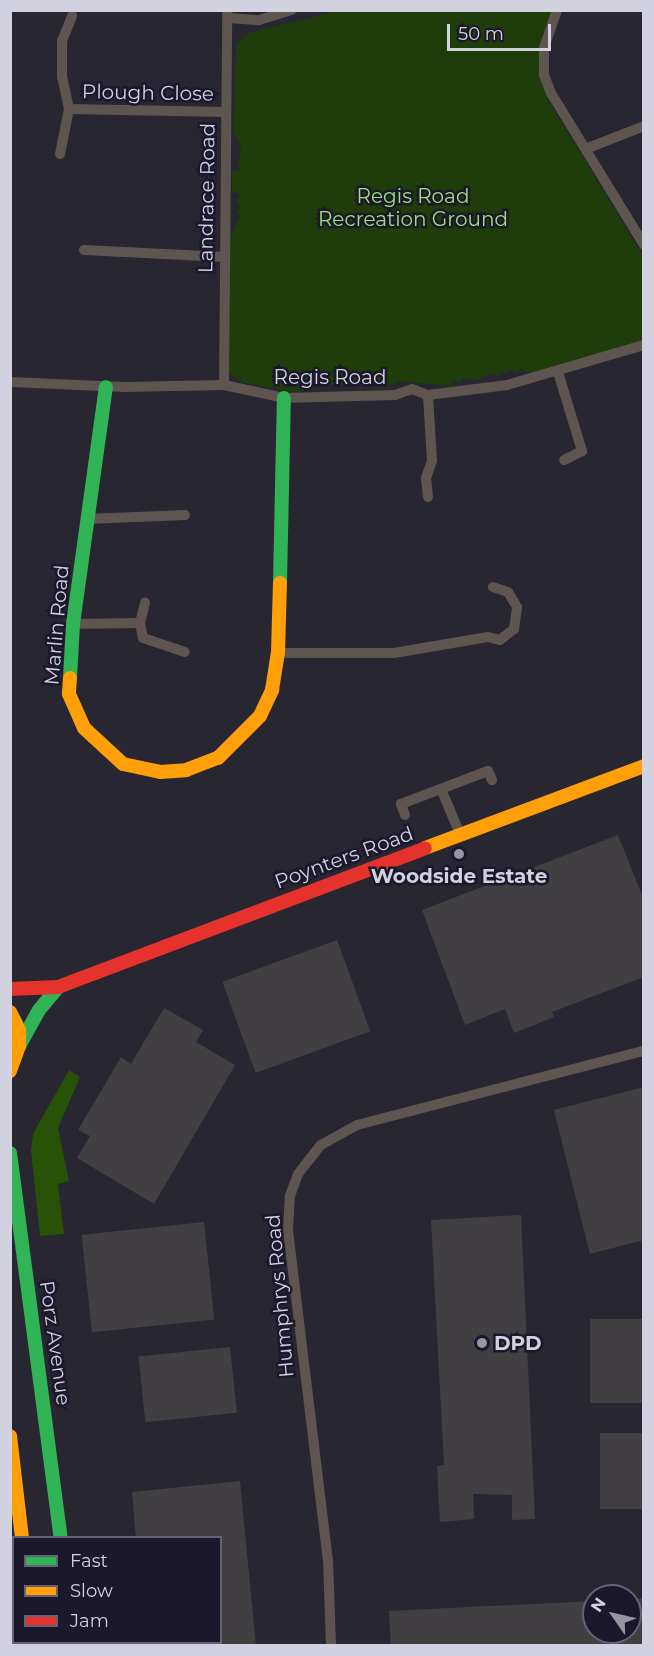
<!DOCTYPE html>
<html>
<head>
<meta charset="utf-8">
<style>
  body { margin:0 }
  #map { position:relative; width:654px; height:1656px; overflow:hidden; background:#282631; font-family:Montserrat,sans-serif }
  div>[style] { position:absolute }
  .green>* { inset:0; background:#1e3d0a }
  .forest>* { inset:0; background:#275207 }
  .building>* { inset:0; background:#423f42; transform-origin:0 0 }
  .street>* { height:10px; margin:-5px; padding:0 5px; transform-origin:5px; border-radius:5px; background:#5f5550 }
  .fast>* { height:14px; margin:-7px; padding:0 7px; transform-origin:7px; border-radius:7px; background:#30b455 }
  .slow>* { height:14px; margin:-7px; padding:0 7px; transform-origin:7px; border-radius:7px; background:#ff9f0a }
  .jam>* { height:14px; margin:-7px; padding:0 7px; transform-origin:7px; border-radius:7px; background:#e5322d }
  .dots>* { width:16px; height:16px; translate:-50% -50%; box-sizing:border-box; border:3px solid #1b182c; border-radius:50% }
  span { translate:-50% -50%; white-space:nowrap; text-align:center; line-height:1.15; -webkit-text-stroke:5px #1b182c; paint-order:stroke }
  .street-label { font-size:20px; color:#d2d1df }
  .park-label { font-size:20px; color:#9ce17a }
  .poi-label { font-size:20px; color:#d2d1df; font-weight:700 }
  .left { translate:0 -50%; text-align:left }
  .frame { position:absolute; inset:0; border:12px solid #d2d1df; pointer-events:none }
  .legend { position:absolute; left:12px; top:1536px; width:210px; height:108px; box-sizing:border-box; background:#1b182c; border:2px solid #646274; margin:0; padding:8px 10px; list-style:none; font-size:18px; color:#d2d1df }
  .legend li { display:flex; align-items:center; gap:12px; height:30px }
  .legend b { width:30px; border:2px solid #646274 }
  .north { position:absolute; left:582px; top:1584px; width:60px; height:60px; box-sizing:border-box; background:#1b182c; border:2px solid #646274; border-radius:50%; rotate:304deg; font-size:16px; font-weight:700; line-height:24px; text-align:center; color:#d2d1df }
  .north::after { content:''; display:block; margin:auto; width:21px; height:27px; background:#9695a2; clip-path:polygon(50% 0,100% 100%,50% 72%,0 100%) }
  .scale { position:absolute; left:447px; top:24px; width:104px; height:27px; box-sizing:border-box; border:3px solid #d2d1df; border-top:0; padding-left:8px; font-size:18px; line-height:21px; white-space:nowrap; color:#d2d1df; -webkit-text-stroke:4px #1b182c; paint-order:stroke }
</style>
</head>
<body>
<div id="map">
  <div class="green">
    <i style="clip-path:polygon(338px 11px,552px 11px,542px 36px,541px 77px,548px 100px,643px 256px,643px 340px,530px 373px,520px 368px,518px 373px,510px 369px,508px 374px,501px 371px,498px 376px,490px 373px,478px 380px,463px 378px,459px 383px,453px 379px,451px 383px,457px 387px,401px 381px,373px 391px,379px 387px,377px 383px,368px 387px,357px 382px,349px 387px,346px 382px,340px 387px,336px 382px,330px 386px,324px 382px,312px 390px,294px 392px,243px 383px,229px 372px,230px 238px,240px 215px,236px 212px,240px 206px,236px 203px,240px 194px,232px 192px,232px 172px,241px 169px,237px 162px,241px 159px,238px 152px,242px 148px,233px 131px,236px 44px,249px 33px)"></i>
  </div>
  <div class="forest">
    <i style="clip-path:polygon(69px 1070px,80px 1077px,58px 1128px,69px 1181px,58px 1184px,64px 1234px,40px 1236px,31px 1151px,33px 1134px)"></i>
    <i style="clip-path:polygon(10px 1561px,14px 1642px,20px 1645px,11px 1645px)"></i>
  </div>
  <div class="building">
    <i style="clip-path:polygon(618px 835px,644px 900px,644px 977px,552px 1012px,554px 1017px,514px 1033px,505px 1009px,465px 1025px,422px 910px)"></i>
    <i style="left:337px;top:940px;width:97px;height:122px;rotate:70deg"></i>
    <i style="clip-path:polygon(164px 1008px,203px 1030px,196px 1042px,235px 1065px,154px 1204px,77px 1158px,90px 1136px,78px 1130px,121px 1057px,131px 1064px)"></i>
    <i style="clip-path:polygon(644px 1087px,644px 1240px,590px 1254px,554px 1110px)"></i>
    <i style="clip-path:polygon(521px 1215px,535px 1519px,512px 1520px,512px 1495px,473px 1494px,474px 1519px,440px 1522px,437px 1466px,444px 1465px,431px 1220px)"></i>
    <i style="left:204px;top:1222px;width:98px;height:123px;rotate:84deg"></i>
    <i style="left:644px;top:1319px;width:84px;height:54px;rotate:90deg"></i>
    <i style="left:230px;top:1347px;width:66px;height:92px;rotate:84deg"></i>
    <i style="left:644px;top:1433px;width:76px;height:44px;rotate:90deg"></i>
    <i style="clip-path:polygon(240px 1481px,256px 1646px,220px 1646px,220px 1538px,136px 1538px,132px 1492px)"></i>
    <i style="clip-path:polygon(644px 1598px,644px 1646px,391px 1646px,389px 1611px,594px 1601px,594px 1632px,630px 1632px,630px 1599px)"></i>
  </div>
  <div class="street">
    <i style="left:557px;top:10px;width:39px;rotate:109deg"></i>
    <i style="left:544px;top:47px;width:28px;rotate:90deg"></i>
    <i style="left:544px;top:75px;width:19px;rotate:69deg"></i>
    <i style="left:551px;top:93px;width:178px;rotate:58.5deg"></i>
    <i style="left:228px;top:18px;width:31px;rotate:4deg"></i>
    <i style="left:259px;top:20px;width:34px;rotate:-17deg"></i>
    <i style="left:69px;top:109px;width:157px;rotate:1.1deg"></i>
    <i style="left:588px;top:148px;width:60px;rotate:-21.4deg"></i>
    <i style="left:60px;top:154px;width:46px;rotate:-78.7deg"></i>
    <i style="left:69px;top:109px;width:33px;rotate:-102deg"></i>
    <i style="left:62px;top:77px;width:36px;rotate:-90deg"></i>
    <i style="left:62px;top:41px;width:27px;rotate:-68deg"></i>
    <i style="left:84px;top:250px;width:141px;rotate:2.8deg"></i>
    <i style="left:558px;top:372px;width:83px;rotate:73.1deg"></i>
    <i style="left:582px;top:451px;width:20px;rotate:153deg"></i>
    <i style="left:10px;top:382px;width:115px;rotate:2.5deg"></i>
    <i style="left:125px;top:387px;width:99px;rotate:-1.2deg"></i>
    <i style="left:224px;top:385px;width:61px;rotate:12.2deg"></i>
    <i style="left:284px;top:398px;width:111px;rotate:-1.5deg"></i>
    <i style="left:395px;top:395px;width:18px;rotate:-19deg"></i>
    <i style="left:412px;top:389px;width:17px;rotate:21deg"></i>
    <i style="left:428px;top:395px;width:80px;rotate:-7.2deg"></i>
    <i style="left:507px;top:385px;width:143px;rotate:-16.3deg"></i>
    <i style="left:224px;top:385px;width:375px;rotate:-89.5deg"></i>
    <i style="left:428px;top:497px;width:19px;rotate:-96deg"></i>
    <i style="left:426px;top:478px;width:18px;rotate:-71deg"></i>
    <i style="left:432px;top:461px;width:66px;rotate:-93.5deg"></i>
    <i style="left:87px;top:519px;width:98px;rotate:-2.3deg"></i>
    <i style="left:140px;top:623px;width:21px;rotate:-76deg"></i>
    <i style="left:73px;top:624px;width:67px;rotate:-0.9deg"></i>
    <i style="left:140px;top:623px;width:15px;rotate:79deg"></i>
    <i style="left:143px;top:638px;width:44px;rotate:18.4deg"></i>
    <i style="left:278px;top:653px;width:116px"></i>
    <i style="left:394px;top:653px;width:95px;rotate:-9.7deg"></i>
    <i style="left:488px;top:637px;width:12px;rotate:14deg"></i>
    <i style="left:500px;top:640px;width:18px;rotate:-38deg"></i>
    <i style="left:514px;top:629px;width:22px;rotate:-82deg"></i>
    <i style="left:517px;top:607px;width:17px;rotate:-121deg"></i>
    <i style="left:508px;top:592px;width:16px;rotate:-162deg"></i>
    <i style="left:441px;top:789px;width:49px;rotate:67.1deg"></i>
    <i style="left:405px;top:815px;width:12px;rotate:-110deg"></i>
    <i style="left:401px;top:804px;width:93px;rotate:-20.8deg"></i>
    <i style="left:488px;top:771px;width:10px;rotate:66deg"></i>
    <i style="left:331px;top:1646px;width:85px;rotate:-92deg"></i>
    <i style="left:328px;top:1561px;width:332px;rotate:-96.9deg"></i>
    <i style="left:288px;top:1231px;width:35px;rotate:-87deg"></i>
    <i style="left:290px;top:1196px;width:23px;rotate:-70deg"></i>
    <i style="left:298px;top:1174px;width:37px;rotate:-52deg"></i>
    <i style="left:321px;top:1145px;width:41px;rotate:-29.1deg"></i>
    <i style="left:357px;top:1125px;width:296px;rotate:-14.5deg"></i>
  </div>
  <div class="fast">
    <i style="left:280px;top:583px;width:185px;rotate:-88.8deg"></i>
    <i style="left:70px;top:678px;width:54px;rotate:-86.8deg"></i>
    <i style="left:73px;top:624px;width:239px;rotate:-82.1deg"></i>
    <i style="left:19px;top:1046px;width:41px;rotate:-60.9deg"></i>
    <i style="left:39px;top:1010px;width:30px;rotate:-50deg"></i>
    <i style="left:10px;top:1153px;width:388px;rotate:82.5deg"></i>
  </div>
  <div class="slow">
    <i style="left:70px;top:678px;width:16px;rotate:94deg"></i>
    <i style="left:69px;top:694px;width:37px;rotate:66deg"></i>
    <i style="left:84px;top:728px;width:53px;rotate:42.7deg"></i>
    <i style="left:123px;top:764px;width:38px;rotate:12deg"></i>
    <i style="left:160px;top:772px;width:26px;rotate:-4deg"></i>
    <i style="left:186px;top:770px;width:34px;rotate:-21deg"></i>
    <i style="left:218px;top:758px;width:59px;rotate:-45deg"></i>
    <i style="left:260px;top:716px;width:29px;rotate:-65deg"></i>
    <i style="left:272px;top:690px;width:37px;rotate:-81deg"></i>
    <i style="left:278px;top:653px;width:70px;rotate:-88.4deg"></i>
    <i style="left:425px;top:848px;width:234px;rotate:-20.5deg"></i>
    <i style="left:10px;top:1012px;width:20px;rotate:63deg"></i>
    <i style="left:19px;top:1030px;width:16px;rotate:90deg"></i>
    <i style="left:19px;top:1046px;width:27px;rotate:110deg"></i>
    <i style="left:10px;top:1436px;width:103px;rotate:83.3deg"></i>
    <i style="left:35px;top:1642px;width:4px;rotate:90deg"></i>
  </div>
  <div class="jam">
    <i style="left:10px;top:989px;width:48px;rotate:-2.4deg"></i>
    <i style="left:58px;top:987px;width:392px;rotate:-20.7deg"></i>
    <i style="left:73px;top:1642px;width:4px;rotate:76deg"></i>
  </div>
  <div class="dots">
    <i style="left:459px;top:854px;background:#9695a2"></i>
    <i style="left:482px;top:1343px;background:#9695a2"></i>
  </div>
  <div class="street-label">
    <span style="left:148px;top:93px;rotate:1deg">Plough Close</span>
    <span style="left:207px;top:198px;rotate:-89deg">Landrace Road</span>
    <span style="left:330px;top:377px">Regis Road</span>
    <span style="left:57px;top:625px;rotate:-85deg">Marlin Road</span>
    <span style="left:344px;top:858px;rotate:-20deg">Poynters Road</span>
    <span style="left:280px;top:1296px;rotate:-95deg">Humphrys Road</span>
    <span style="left:55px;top:1343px;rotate:82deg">Porz Avenue</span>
  </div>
  <div class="park-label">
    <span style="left:413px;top:208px">Regis Road<br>Recreation Ground</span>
  </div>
  <div class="poi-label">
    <span style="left:459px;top:876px">Woodside Estate</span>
    <span class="left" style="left:494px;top:1343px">DPD</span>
  </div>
  <div class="frame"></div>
  <ul class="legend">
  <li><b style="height:8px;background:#30b455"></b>Fast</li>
  <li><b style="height:8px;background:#ff9f0a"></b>Slow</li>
  <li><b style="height:8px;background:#e5322d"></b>Jam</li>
  </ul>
  <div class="north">N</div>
  <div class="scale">50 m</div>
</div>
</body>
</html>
